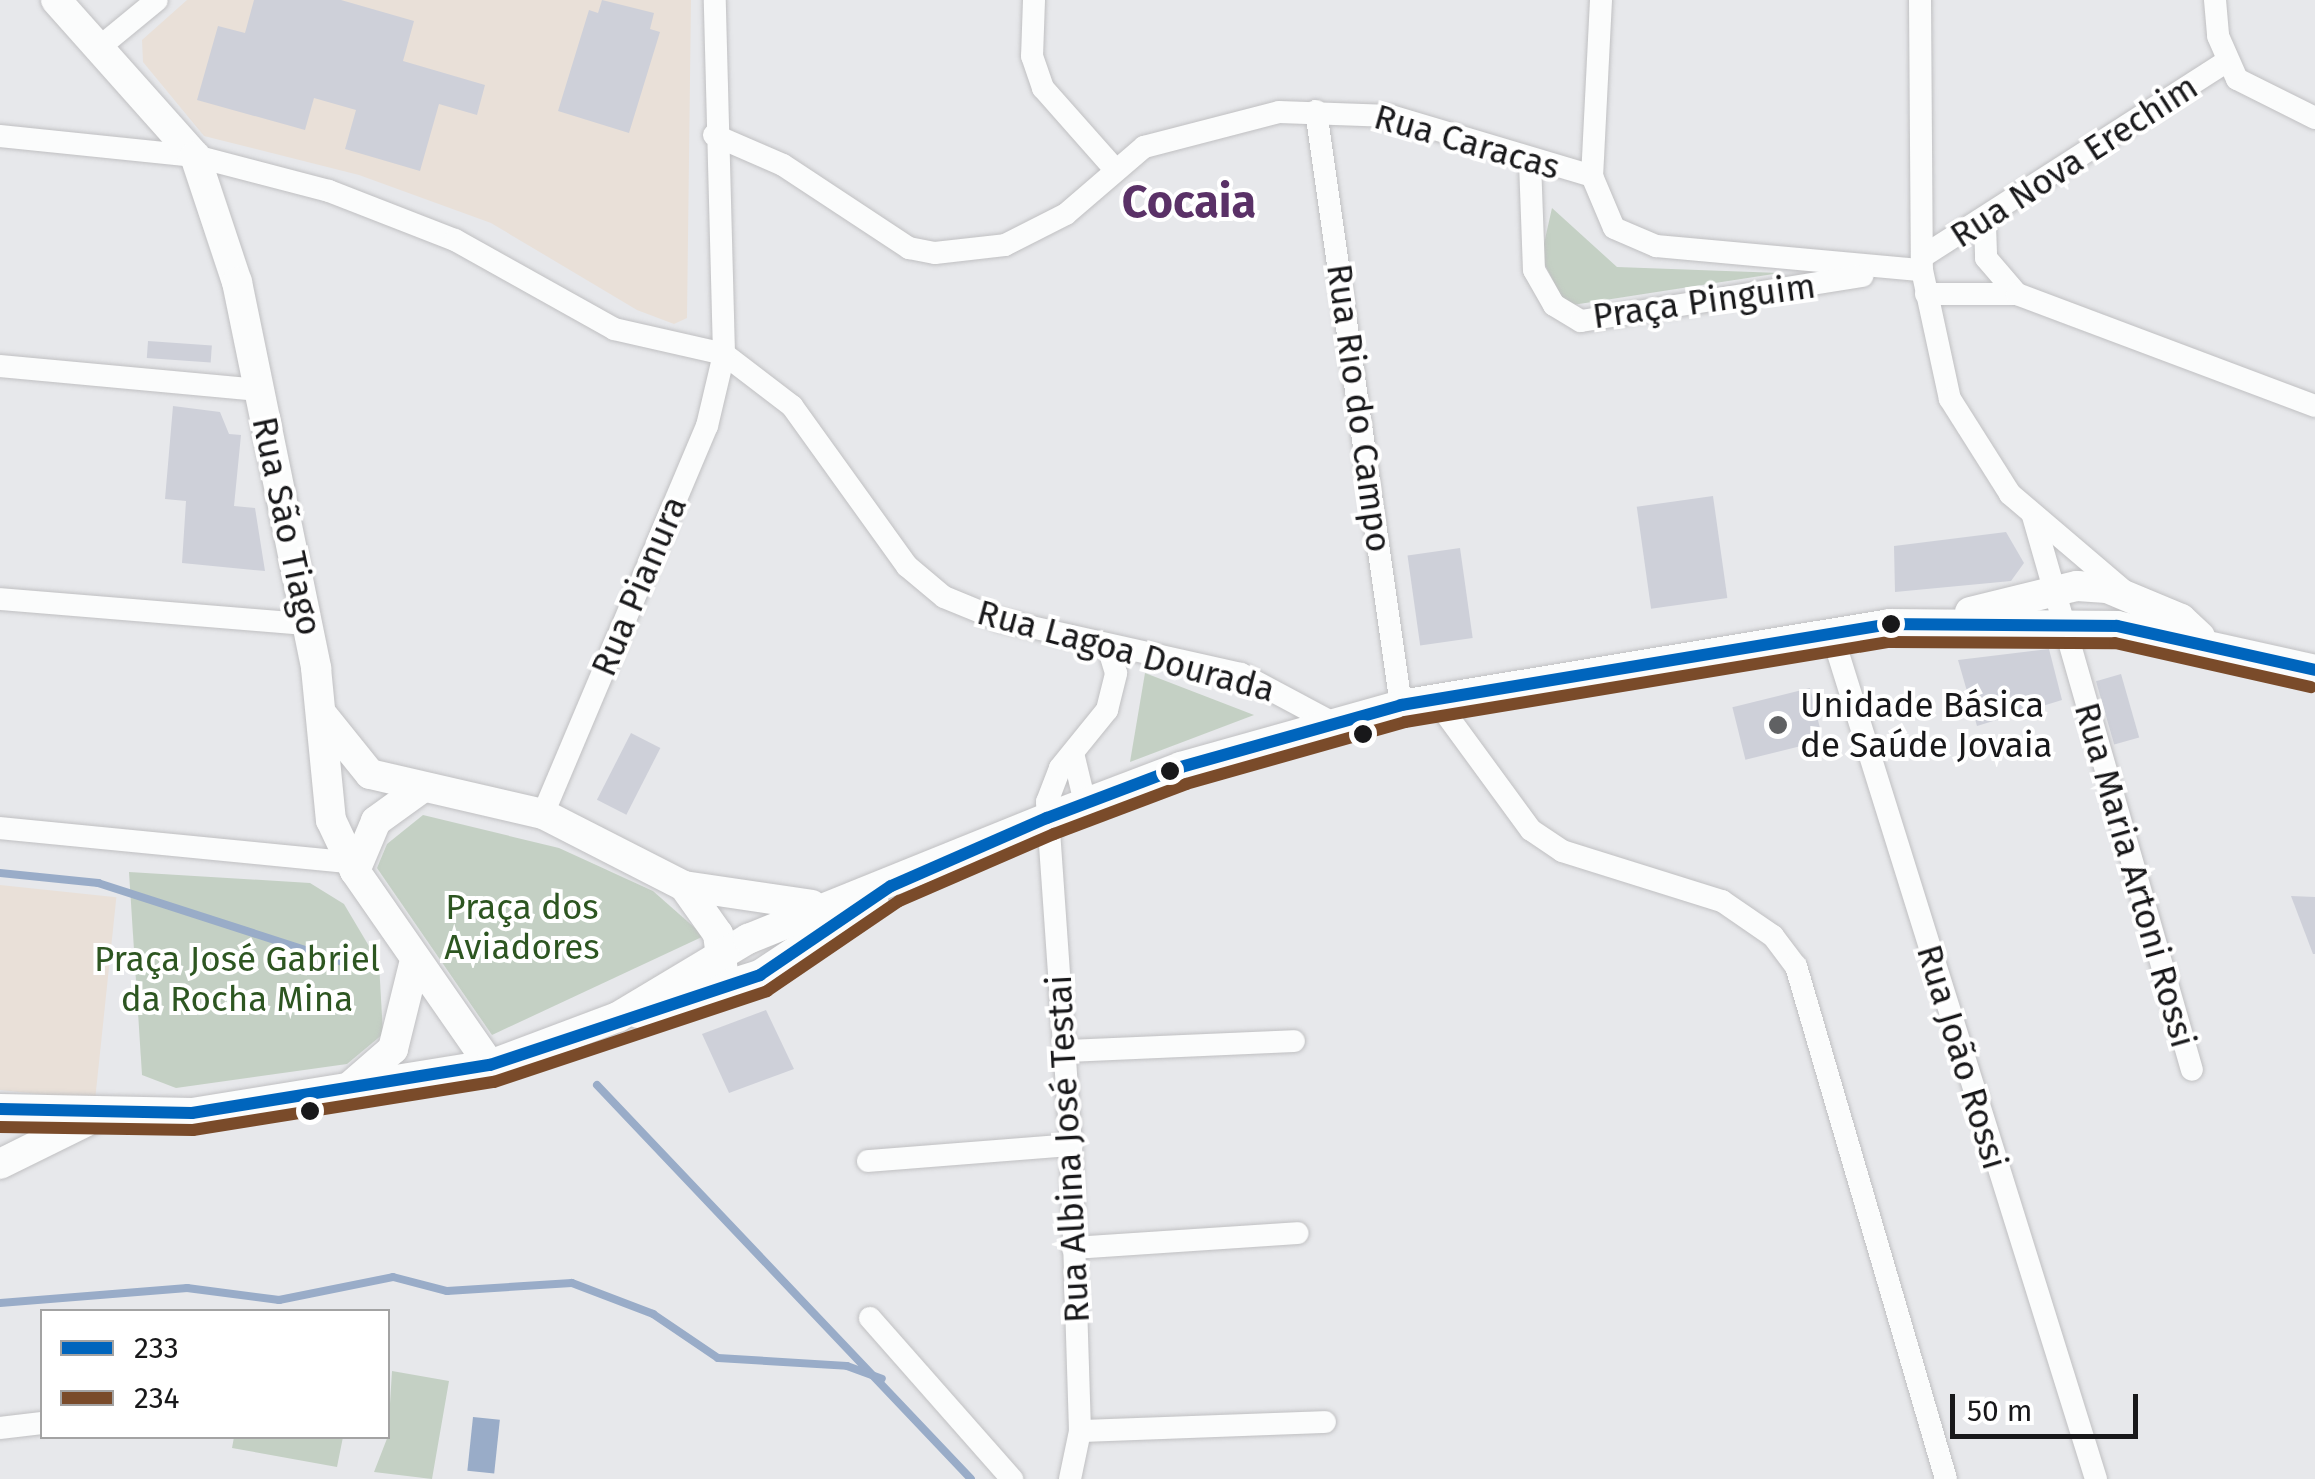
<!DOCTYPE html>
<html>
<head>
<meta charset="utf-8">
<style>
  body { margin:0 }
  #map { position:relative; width:2315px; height:1479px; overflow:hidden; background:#e7e8eb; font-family:"Fira Sans",sans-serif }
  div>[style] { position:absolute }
  .education>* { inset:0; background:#e9e0d8; transform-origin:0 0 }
  .green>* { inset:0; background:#c4d0c4 }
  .water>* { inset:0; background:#99acc8; transform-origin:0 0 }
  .stream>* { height:8px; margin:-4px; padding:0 4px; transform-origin:4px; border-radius:4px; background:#99acc8 }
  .building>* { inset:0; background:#ced0d9; transform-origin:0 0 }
  .roads { filter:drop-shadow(0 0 2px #c0c0c2) drop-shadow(0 0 2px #c0c0c2) }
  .street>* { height:22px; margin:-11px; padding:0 11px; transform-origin:11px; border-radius:11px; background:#fbfcfc }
  .secondary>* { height:30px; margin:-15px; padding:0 15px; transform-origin:15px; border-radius:15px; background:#fbfcfc }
  .bus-1>* { height:12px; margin:-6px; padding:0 6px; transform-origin:6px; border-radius:6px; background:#0065bd }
  .bus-2>* { height:12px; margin:-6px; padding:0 6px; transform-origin:6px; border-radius:6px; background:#7a4b2a }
  .dots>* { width:28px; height:28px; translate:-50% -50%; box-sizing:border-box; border:5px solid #fff; border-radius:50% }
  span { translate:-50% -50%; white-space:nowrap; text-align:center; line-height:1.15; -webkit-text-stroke:8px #fff; paint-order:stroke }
  .street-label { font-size:35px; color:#18181a }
  .poi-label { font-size:35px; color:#18181a }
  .left { translate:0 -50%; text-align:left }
  .park-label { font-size:35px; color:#2d5621 }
  .district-label { font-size:45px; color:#5a3167; font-weight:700 }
  .legend { position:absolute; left:40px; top:1309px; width:350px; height:130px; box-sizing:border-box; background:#fff; border:2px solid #a3a3a3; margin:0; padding:12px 18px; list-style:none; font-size:30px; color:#18181a }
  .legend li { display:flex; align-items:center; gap:20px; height:50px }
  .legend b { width:50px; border:2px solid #a3a3a3 }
  .scale { position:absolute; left:1950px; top:1394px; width:188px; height:45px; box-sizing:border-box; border:5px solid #18181a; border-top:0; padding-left:12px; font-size:30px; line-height:35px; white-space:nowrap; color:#18181a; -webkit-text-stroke:8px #fff; paint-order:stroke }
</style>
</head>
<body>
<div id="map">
  <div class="education">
    <i style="clip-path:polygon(187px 0,691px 0,687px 318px,674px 324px,637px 310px,491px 223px,359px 175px,204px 136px,143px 62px,142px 40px)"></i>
    <i style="left:0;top:885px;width:117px;height:204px;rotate:6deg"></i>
  </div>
  <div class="green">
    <i style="clip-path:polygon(1552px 208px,1617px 267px,1780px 273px,1566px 306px,1541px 257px)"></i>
    <i style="clip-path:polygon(1145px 673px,1254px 715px,1130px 762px)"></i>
    <i style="clip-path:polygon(423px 815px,559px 848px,653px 891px,704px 936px,492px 1035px,377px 868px,387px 844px)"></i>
    <i style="clip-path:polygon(129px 872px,310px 883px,344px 904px,379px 963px,383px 1034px,347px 1064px,176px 1088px,142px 1075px)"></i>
    <i style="clip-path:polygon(392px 1371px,449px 1381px,432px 1479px,374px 1472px,388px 1436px)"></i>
    <i style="clip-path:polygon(234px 1437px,234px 1436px,343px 1437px,337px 1467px,232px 1448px)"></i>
  </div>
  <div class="water">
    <i style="left:473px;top:1417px;width:27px;height:54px;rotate:6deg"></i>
  </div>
  <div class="stream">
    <i style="left:0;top:873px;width:99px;rotate:5.8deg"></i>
    <i style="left:98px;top:883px;width:261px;rotate:17.9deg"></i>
    <i style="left:597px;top:1085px;width:543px;rotate:46.49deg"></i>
    <i style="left:0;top:1303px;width:188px;rotate:-4.6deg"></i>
    <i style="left:187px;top:1288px;width:93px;rotate:7.4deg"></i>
    <i style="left:279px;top:1300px;width:116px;rotate:-11.4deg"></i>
    <i style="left:393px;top:1277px;width:56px;rotate:14.5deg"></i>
    <i style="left:447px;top:1291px;width:125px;rotate:-3.7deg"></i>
    <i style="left:572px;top:1283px;width:87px;rotate:20.9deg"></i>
    <i style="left:653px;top:1314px;width:78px;rotate:34.1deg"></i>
    <i style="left:718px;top:1358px;width:129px;rotate:3.5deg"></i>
    <i style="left:847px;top:1366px;width:37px;rotate:20deg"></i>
  </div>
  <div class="building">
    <i style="clip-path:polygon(254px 0,341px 0,414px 21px,403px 61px,485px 85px,477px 115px,439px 104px,420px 171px,345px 149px,356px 110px,314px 98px,305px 130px,197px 100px,218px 26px,245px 33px)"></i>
    <i style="clip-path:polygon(602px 0,654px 13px,650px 29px,660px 32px,629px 133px,558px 111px,589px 10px,598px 13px)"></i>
    <i style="left:148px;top:341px;width:64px;height:17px;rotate:4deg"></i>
    <i style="clip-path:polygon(173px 406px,220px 412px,229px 434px,241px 435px,234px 506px,255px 508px,265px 571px,182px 563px,186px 501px,165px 499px)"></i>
    <i style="left:1713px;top:496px;width:103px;height:77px;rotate:82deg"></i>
    <i style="clip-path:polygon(2006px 532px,2024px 563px,2011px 581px,1895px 592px,1894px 546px)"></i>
    <i style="left:1460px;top:548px;width:91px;height:53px;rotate:82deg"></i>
    <i style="clip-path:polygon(2049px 649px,2062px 700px,1977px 726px,1958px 660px)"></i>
    <i style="left:2121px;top:674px;width:66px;height:26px;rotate:74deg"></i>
    <i style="left:1810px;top:688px;width:54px;height:80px;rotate:76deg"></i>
    <i style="left:631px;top:733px;width:33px;height:75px;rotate:27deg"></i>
    <i style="clip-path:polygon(2291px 896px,2315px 897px,2315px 954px,2313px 954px)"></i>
    <i style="clip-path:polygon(766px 1010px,794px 1069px,729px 1093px,702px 1034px)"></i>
  </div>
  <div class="roads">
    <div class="street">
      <i style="left:1034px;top:0;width:56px;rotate:92deg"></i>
      <i style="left:1032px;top:56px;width:34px;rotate:71deg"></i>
      <i style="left:1043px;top:88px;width:106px;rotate:48.5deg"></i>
      <i style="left:1601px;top:0;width:176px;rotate:92.9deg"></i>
      <i style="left:1592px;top:176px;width:56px;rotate:67.1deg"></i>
      <i style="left:1614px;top:228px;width:46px;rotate:23.2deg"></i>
      <i style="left:1656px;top:246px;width:267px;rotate:5.2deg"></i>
      <i style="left:1920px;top:0;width:270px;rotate:89.6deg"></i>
      <i style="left:1922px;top:270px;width:132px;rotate:77.8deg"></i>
      <i style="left:1950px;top:399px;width:112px;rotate:57.7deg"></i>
      <i style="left:2010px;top:494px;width:151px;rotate:40.4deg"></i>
      <i style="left:2215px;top:0;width:36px;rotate:85deg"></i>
      <i style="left:2218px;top:36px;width:47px;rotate:66.2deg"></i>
      <i style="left:2237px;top:79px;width:87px;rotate:26.6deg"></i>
      <i style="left:101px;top:46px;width:72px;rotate:-39.4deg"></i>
      <i style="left:1316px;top:111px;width:600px;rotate:81.86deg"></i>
      <i style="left:714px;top:135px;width:75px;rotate:23.5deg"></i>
      <i style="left:783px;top:165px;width:151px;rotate:33.4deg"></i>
      <i style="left:909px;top:248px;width:26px;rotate:11deg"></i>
      <i style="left:935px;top:253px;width:70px;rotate:-6.5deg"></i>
      <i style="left:1005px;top:245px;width:68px;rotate:-26.9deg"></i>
      <i style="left:1066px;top:214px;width:103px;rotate:-40.7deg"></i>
      <i style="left:1144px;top:147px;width:139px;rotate:-14.5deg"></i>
      <i style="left:1279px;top:112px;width:112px;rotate:2deg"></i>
      <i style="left:1391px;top:116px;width:210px;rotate:16.6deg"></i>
      <i style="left:0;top:136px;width:196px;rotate:5.9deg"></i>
      <i style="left:195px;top:156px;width:138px;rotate:14.6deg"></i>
      <i style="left:329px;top:191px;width:135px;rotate:21.3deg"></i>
      <i style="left:455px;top:240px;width:182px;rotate:29.2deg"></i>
      <i style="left:614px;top:329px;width:113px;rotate:12.8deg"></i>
      <i style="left:724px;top:354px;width:86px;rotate:37.4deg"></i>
      <i style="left:792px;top:406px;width:197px;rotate:54.3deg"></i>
      <i style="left:907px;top:566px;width:48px;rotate:40deg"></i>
      <i style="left:944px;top:597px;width:61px;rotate:22.3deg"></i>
      <i style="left:1000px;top:620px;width:247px;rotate:12.6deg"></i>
      <i style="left:1241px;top:674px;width:100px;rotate:28.1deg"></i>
      <i style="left:1530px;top:162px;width:108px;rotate:87.9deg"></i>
      <i style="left:1534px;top:270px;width:40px;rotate:60.3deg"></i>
      <i style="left:1554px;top:305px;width:31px;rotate:31deg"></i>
      <i style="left:1581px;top:321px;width:285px;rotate:-9.1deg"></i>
      <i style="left:1985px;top:225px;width:33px;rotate:88deg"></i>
      <i style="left:1986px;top:258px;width:48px;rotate:49.3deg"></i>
      <i style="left:1922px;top:257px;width:361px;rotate:-32.7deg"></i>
      <i style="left:1926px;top:294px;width:91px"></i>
      <i style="left:2017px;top:294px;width:318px;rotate:20.6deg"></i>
      <i style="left:0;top:366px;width:260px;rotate:5.3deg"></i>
      <i style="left:2033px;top:516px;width:576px;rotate:73.99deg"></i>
      <i style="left:0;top:599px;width:308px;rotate:4.7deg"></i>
      <i style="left:1832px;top:634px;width:885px;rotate:72.65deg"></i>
      <i style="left:1435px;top:699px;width:162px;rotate:53.8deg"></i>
      <i style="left:1531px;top:830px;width:37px;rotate:34deg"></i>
      <i style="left:1562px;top:851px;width:168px;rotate:17.4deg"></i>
      <i style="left:1722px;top:901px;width:62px;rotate:34.5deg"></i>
      <i style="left:1773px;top:936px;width:38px;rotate:53deg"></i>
      <i style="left:1796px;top:966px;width:534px;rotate:73.7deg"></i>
      <i style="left:1073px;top:753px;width:51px;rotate:76.5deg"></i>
      <i style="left:543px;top:814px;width:421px;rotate:-67.1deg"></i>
      <i style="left:707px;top:426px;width:74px;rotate:-76.7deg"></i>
      <i style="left:724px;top:354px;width:354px;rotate:-91.5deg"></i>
      <i style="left:0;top:828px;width:351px;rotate:5.6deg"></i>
      <i style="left:1067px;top:1051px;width:227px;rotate:-2.5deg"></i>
      <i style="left:868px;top:1161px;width:204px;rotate:-4.5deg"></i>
      <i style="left:1073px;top:1248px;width:225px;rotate:-3.8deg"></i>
      <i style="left:870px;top:1318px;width:215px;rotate:48.6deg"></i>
      <i style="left:0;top:1428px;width:42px;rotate:-6.8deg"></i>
      <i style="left:1080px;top:1431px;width:245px;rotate:-2.1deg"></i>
      <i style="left:1070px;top:1479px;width:49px;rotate:-78.2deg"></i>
      <i style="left:1080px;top:1431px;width:286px;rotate:-91.8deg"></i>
      <i style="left:1071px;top:1145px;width:344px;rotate:-94deg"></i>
      <i style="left:1047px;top:802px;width:36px;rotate:-69deg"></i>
      <i style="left:1060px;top:768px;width:75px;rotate:-51deg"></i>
      <i style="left:1107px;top:710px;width:38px;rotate:-76deg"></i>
      <i style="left:1116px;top:673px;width:28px;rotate:-107deg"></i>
    </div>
    <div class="secondary">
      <i style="left:56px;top:0;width:209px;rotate:48.3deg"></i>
      <i style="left:195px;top:156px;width:133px;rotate:71.6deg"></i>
      <i style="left:237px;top:282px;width:394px;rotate:78.4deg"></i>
      <i style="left:316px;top:668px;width:153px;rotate:84.4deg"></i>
      <i style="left:331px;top:820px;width:56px;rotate:64.8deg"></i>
      <i style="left:355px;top:871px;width:236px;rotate:55.2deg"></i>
      <i style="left:1970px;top:612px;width:110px;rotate:-13.7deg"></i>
      <i style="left:2077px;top:586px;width:30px;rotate:4deg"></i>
      <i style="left:2107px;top:588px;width:80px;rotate:22.7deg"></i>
      <i style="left:2181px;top:619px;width:26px;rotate:43deg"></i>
      <i style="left:324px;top:717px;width:73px;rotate:51.1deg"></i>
      <i style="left:370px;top:774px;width:178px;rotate:13deg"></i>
      <i style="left:543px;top:814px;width:158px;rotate:27.1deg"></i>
      <i style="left:684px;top:886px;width:59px;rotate:54.7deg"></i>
      <i style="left:718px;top:934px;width:53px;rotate:82.5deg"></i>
      <i style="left:355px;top:871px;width:54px;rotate:-67.2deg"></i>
      <i style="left:376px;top:821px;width:53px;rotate:-35.8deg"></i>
      <i style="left:684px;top:886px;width:129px;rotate:8.4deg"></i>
      <i style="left:638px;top:1013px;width:128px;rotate:-17.3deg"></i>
      <i style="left:760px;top:975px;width:136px;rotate:-33.6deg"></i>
      <i style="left:347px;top:1089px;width:61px;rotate:-41deg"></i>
      <i style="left:393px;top:1049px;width:92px;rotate:-76.1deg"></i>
      <i style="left:0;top:1109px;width:192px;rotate:1.2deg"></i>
      <i style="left:192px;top:1113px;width:302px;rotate:-9.2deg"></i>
      <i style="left:490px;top:1065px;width:137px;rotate:-20.6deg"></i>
      <i style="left:618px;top:1017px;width:152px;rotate:-31deg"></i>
      <i style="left:748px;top:939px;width:323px;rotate:-22deg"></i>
      <i style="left:1047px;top:818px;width:143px;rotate:-20.8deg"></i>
      <i style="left:1181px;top:767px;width:229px;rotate:-15.7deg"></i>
      <i style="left:1401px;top:705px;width:495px;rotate:-9.4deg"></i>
      <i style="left:1889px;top:624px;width:228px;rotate:0.5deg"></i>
      <i style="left:2117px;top:626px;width:203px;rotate:12.5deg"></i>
      <i style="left:0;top:1164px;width:108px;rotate:-26.3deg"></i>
    </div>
  </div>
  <div class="bus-1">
    <i style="left:0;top:1109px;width:192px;rotate:1.2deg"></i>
    <i style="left:192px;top:1113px;width:302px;rotate:-9.2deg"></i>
    <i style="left:490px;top:1065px;width:285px;rotate:-18.4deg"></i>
    <i style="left:760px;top:975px;width:158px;rotate:-34.2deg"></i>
    <i style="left:891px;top:886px;width:170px;rotate:-23.6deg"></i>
    <i style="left:1047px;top:818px;width:143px;rotate:-20.8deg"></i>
    <i style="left:1181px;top:767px;width:229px;rotate:-15.7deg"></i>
    <i style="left:1401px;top:705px;width:495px;rotate:-9.4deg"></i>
    <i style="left:1889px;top:624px;width:228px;rotate:0.5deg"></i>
    <i style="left:2117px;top:626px;width:203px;rotate:12.5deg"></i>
  </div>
  <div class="bus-2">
    <i style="left:0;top:1127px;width:193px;rotate:0.9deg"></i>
    <i style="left:193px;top:1130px;width:305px;rotate:-9.1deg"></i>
    <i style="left:494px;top:1082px;width:288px;rotate:-18.4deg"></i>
    <i style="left:767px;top:991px;width:160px;rotate:-34.3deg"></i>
    <i style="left:899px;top:901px;width:169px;rotate:-23.4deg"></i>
    <i style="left:1054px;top:834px;width:141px;rotate:-20.7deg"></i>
    <i style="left:1186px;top:784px;width:228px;rotate:-15.8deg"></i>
    <i style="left:1405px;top:722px;width:492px;rotate:-9.4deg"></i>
    <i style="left:1890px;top:642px;width:225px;rotate:0.3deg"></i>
    <i style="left:2115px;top:643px;width:201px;rotate:12.7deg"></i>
  </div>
  <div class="dots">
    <i style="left:1891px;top:624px;background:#18181a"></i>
    <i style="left:1778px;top:725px;background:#606163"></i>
    <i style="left:1363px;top:734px;background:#18181a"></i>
    <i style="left:1170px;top:771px;background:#18181a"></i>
    <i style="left:310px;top:1111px;background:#18181a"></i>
  </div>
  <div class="street-label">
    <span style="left:1467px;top:142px;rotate:16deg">Rua Caracas</span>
    <span style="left:2074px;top:161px;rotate:-33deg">Rua Nova Erechim</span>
    <span style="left:1704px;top:301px;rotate:-8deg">Praça Pinguim</span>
    <span style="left:1359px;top:408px;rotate:82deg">Rua Rio do Campo</span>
    <span style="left:287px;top:526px;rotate:78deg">Rua São Tiago</span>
    <span style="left:639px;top:586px;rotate:-67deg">Rua Pianura</span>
    <span style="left:1126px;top:651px;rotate:15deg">Rua Lagoa Dourada</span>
    <span style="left:2135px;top:875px;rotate:74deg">Rua Maria Artoni Rossi</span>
    <span style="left:1962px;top:1057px;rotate:73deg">Rua João Rossi</span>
    <span style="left:1068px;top:1149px;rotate:-93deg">Rua Albina José Testai</span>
  </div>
  <div class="poi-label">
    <span class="left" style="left:1800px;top:725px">Unidade Básica<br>de Saúde Jovaia</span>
  </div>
  <div class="park-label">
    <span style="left:522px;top:927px">Praça dos<br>Aviadores</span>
    <span style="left:237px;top:979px">Praça José Gabriel<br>da Rocha Mina</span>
  </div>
  <div class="district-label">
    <span style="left:1189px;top:203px">Cocaia</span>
  </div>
  <ul class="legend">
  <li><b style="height:12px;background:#0065bd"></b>233</li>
  <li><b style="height:12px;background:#7a4b2a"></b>234</li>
  </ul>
  <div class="scale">50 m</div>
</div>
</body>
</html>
